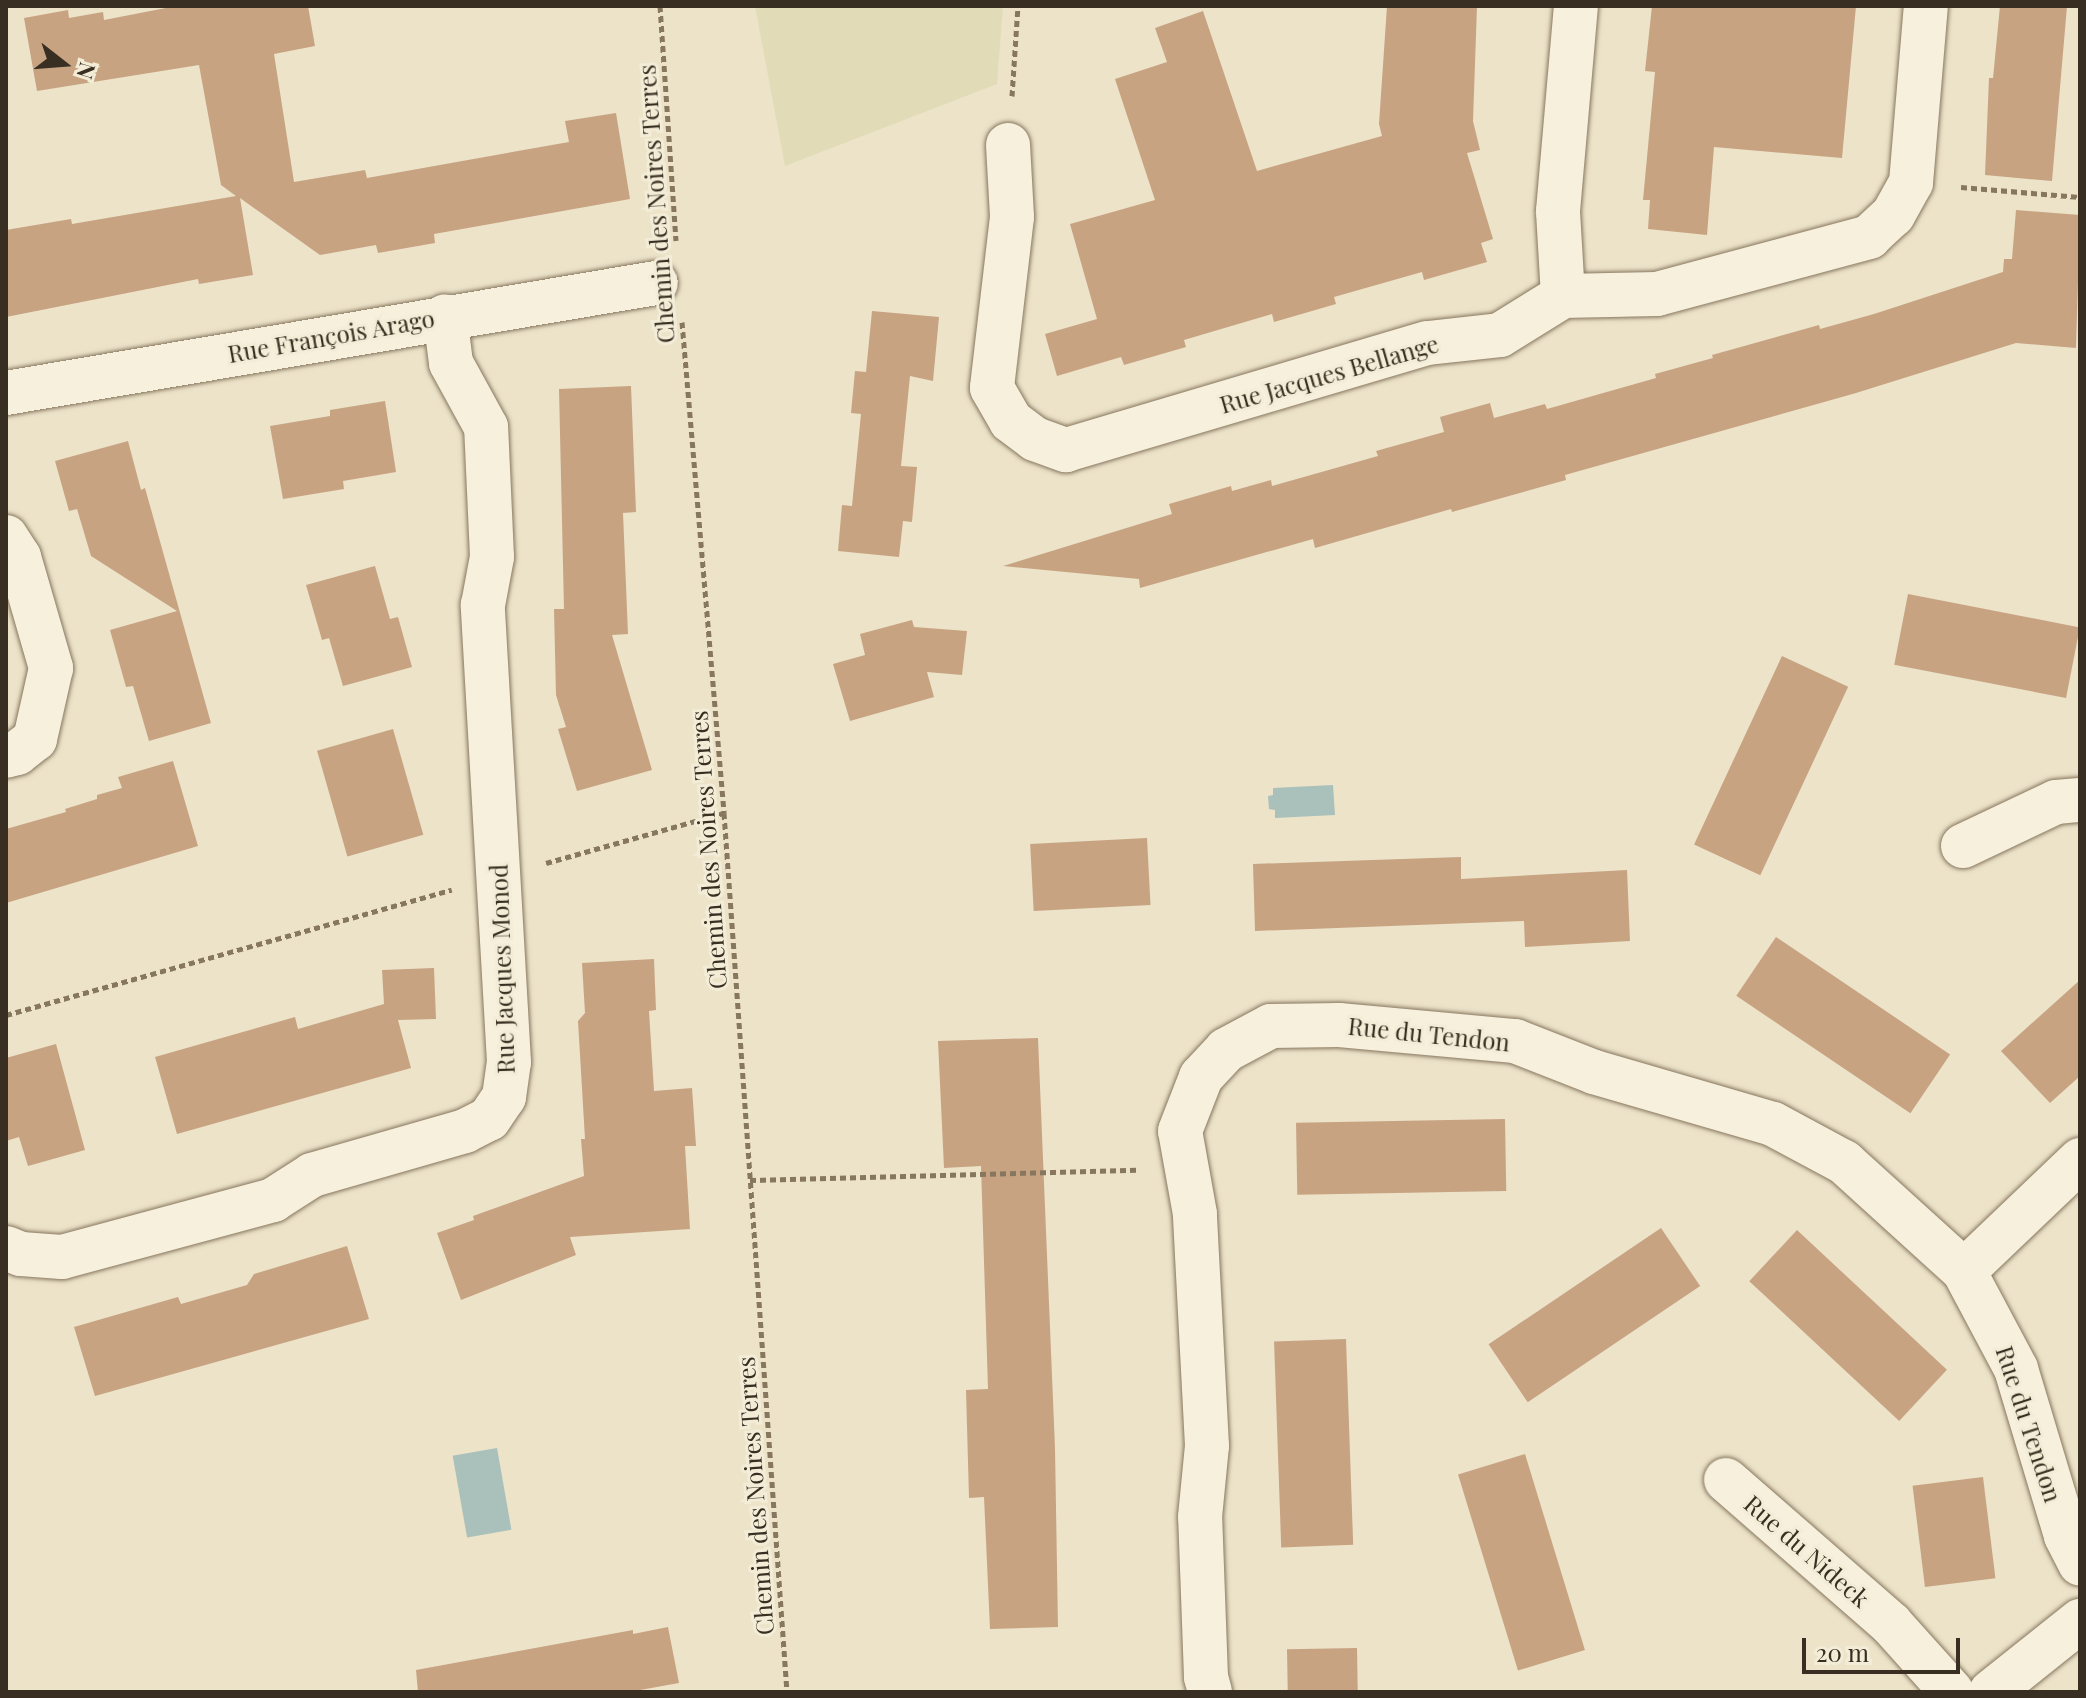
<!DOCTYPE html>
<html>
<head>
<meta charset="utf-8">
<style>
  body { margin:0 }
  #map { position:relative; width:2086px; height:1698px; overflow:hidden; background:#ece3c9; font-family:"Playfair Display",serif }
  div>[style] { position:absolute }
  .farmland>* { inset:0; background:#e1dcb7 }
  .water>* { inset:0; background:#aac0bb; transform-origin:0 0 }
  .building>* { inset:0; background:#c7a382; transform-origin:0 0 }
  .path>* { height:5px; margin-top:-2.5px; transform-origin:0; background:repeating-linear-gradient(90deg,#87775f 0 6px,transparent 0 10px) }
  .roads { filter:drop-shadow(0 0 2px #87775f) drop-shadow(0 0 2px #87775f) }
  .minor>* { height:44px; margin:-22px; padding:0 22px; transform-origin:22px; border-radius:22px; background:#f7f0dc }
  span { translate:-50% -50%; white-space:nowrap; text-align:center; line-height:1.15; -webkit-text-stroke:6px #f3edd8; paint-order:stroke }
  .street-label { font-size:24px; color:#382e21 }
  .frame { position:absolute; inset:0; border:8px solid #382e21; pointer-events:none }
  .north { position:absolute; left:24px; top:24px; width:80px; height:80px; -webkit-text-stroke:6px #f3edd8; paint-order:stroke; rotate:107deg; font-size:22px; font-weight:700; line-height:32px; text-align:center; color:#382e21 }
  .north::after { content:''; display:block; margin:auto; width:28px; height:36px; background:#382e21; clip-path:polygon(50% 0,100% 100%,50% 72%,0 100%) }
  .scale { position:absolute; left:1802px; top:1638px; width:158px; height:36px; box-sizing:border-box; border:4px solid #382e21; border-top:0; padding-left:10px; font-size:24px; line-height:28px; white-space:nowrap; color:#382e21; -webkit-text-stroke:6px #f3edd8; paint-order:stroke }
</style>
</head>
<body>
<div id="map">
  <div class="farmland">
    <i style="clip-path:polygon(755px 6px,1003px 6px,997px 84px,785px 166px)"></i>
  </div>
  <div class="water">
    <i style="clip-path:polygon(1333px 785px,1335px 815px,1275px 818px,1275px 810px,1269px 809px,1268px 796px,1273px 795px,1273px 788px)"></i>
    <i style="left:497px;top:1448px;width:83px;height:45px;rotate:80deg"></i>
  </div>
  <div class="building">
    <i style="clip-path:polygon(176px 6px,308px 6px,315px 46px,274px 54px,294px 182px,365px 170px,367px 178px,569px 142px,565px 121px,616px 113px,630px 199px,434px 234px,435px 243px,378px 253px,376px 245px,320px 255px,240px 198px,253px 275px,199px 284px,198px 279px,6px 317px,6px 230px,71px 219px,72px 224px,236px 196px,221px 185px,199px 65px,37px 91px,24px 18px,68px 10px,69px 18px,103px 12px,104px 20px)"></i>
    <i style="clip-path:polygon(1387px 6px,1477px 6px,1473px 121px,1480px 150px,1467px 153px,1493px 239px,1481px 243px,1487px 262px,1424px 280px,1422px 272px,1334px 297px,1336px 304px,1274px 322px,1272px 314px,1184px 340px,1186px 347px,1124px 365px,1121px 357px,1057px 376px,1045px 334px,1097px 319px,1070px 224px,1155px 200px,1115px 79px,1167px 62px,1155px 28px,1203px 11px,1257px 171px,1382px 136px,1379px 124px)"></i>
    <i style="clip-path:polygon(1652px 6px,1856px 6px,1842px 158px,1714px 147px,1707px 235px,1648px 229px,1650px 200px,1643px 200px,1655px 72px,1645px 71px)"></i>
    <i style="clip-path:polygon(2000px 6px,2067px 6px,2052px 181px,1985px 175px,1989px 78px,1993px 78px)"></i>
    <i style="clip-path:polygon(2016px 210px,2080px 215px,2076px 348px,2016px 343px,1856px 393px,1565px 475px,1566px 480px,1452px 512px,1451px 509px,1315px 548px,1313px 539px,1140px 588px,1139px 579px,1003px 566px,1172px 514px,1169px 504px,1231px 486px,1232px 491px,1271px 480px,1272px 486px,1378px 456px,1376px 451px,1444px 432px,1440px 417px,1490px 403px,1494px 418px,1545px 404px,1547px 409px,1656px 378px,1655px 374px,1713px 358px,1712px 355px,1819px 325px,1820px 329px,1874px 314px,2003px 272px,2004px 259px,2012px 259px)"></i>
    <i style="clip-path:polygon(872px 311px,939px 317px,933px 381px,910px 376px,901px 466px,917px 467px,912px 522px,903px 521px,899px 557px,838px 551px,842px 505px,852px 506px,861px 414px,851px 413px,855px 371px,866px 372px)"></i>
    <i style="clip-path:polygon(631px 386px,636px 512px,623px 513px,628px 634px,612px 635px,652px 770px,577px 791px,558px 729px,566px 727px,556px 695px,554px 609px,564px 609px,559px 389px)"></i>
    <i style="clip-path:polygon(385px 401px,396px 472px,343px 481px,344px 489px,283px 499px,270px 426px,330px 416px,330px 410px)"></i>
    <i style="clip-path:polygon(128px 441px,141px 490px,145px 488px,211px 723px,149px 741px,133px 686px,126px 687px,110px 630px,177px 611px,91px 556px,77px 509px,69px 511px,55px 461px)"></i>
    <i style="clip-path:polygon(375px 566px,390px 619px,398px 617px,412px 667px,343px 686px,329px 638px,322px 640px,306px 585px)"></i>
    <i style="left:1908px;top:594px;width:175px;height:72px;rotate:11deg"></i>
    <i style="clip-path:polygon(912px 620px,914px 627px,967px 631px,962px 675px,927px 672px,934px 697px,850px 721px,833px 664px,865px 655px,860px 634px)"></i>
    <i style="left:1782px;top:656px;width:73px;height:208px;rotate:25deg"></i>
    <i style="left:393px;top:729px;width:110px;height:79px;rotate:74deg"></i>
    <i style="clip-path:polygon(173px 761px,198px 846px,6px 903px,6px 829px,66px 812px,65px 809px,97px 799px,97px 795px,122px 788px,118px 777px)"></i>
    <i style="left:1147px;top:838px;width:67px;height:117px;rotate:87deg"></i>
    <i style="clip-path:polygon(1461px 857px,1461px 879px,1627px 870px,1630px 941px,1525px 947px,1524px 921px,1255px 931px,1253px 864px)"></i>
    <i style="left:1776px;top:937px;width:210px;height:71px;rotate:34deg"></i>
    <i style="clip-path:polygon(654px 959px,656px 1010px,649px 1011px,654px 1091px,692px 1088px,696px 1146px,685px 1146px,690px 1229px,570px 1237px,576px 1255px,461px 1300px,437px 1233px,474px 1220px,473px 1216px,584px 1176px,581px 1139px,585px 1139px,578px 1021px,585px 1013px,582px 963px)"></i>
    <i style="clip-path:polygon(434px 968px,436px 1019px,398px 1020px,411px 1068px,177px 1134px,155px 1057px,295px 1017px,298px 1029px,384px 1004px,382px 970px)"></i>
    <i style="clip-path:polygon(2080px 980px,2080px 1076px,2050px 1103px,2001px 1051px)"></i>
    <i style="clip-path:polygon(1038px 1038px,1055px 1448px,1058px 1627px,990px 1629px,984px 1497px,969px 1498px,966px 1390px,988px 1389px,981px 1166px,944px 1168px,938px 1041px)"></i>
    <i style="clip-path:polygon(56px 1044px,85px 1150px,28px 1166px,19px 1137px,6px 1141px,6px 1058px)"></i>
    <i style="left:1505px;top:1119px;width:72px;height:209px;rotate:89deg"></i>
    <i style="left:1661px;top:1228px;width:70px;height:208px;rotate:56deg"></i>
    <i style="left:1797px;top:1230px;width:205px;height:70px;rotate:43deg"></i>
    <i style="clip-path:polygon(347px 1246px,369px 1319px,95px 1396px,74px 1327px,178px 1297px,181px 1304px,247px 1285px,254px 1274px)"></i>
    <i style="left:1346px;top:1339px;width:206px;height:72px;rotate:88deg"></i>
    <i style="left:1525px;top:1454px;width:205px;height:70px;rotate:73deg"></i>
    <i style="left:1983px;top:1477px;width:102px;height:71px;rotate:83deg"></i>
    <i style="clip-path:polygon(668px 1627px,679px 1683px,629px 1692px,418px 1692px,416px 1670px,633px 1630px,633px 1634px)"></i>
    <i style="left:1357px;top:1648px;width:44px;height:70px;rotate:89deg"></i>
  </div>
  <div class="path">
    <i style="left:660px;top:6px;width:235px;rotate:86.1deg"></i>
    <i style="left:1012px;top:96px;width:90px;rotate:-86.2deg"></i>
    <i style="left:1961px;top:187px;width:119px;rotate:4.8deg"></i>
    <i style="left:682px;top:322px;width:493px;rotate:85.1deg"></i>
    <i style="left:724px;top:813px;width:881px;rotate:85.9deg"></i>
    <i style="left:546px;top:863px;width:185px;rotate:-15.7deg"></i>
    <i style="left:6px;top:1015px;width:463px;rotate:-15.7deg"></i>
    <i style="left:750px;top:1180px;width:387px;rotate:-1.5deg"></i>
  </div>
  <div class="roads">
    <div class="minor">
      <i style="left:1008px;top:145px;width:72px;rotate:86.8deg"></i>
      <i style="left:1012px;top:217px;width:172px;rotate:96.7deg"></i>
      <i style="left:992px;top:388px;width:38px;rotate:60deg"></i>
      <i style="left:1011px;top:421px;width:30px;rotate:37deg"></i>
      <i style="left:1035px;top:439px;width:33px;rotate:20deg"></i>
      <i style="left:1066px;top:450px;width:377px;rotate:-16.5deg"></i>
      <i style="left:1428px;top:343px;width:72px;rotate:-6.3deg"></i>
      <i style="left:1500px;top:335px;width:74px;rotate:-31.8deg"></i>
      <i style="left:1563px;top:296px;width:94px;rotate:-1.2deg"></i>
      <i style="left:1657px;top:294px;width:220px;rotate:-15deg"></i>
      <i style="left:1869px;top:237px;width:33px;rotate:-43deg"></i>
      <i style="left:1893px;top:215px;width:37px;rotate:-61deg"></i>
      <i style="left:1911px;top:183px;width:178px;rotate:-85.2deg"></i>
      <i style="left:1563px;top:296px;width:85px;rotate:-93.4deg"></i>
      <i style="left:1558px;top:211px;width:206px;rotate:-85deg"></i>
      <i style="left:6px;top:393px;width:659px;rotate:-9.61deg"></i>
      <i style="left:6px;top:537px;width:24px;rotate:57deg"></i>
      <i style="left:19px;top:557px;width:116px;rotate:73.9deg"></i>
      <i style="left:51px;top:668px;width:73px;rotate:102.7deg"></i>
      <i style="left:35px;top:739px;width:23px;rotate:142deg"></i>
      <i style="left:17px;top:753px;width:11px;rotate:165deg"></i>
      <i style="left:1963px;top:846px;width:103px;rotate:-25.3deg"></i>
      <i style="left:2056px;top:802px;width:24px;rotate:-5deg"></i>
      <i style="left:6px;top:1248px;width:16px;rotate:22deg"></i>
      <i style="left:21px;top:1254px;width:41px;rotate:4.2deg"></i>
      <i style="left:62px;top:1257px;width:219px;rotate:-15.1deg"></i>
      <i style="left:273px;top:1200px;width:46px;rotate:-32.7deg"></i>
      <i style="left:312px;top:1175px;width:159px;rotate:-16deg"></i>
      <i style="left:465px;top:1131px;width:27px;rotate:-27deg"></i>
      <i style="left:489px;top:1119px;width:27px;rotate:-56deg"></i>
      <i style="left:504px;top:1097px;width:35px;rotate:-82deg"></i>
      <i style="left:509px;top:1062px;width:458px;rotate:-93.3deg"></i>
      <i style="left:483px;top:605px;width:49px;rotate:-79.4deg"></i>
      <i style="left:492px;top:557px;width:130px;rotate:-92.6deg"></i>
      <i style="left:486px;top:427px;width:73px;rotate:-118.7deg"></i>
      <i style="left:451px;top:363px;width:47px;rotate:-97.3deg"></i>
      <i style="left:1964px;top:1271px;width:161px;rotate:-43.7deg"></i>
      <i style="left:1726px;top:1480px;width:219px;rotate:41.1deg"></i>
      <i style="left:1891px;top:1624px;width:91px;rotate:48.1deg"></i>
      <i style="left:1210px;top:1692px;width:16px;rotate:-105deg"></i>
      <i style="left:1206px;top:1677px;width:160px;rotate:-92.1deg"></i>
      <i style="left:1200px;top:1517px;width:71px;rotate:-84.4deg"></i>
      <i style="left:1207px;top:1446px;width:232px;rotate:-93deg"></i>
      <i style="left:1195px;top:1214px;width:84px;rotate:-100.2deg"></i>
      <i style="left:1180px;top:1131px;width:58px;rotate:-68.7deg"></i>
      <i style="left:1201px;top:1077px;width:37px;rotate:-47deg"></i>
      <i style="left:1226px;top:1050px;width:51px;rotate:-28.1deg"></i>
      <i style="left:1271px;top:1026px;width:68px;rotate:-0.8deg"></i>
      <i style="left:1339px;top:1025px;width:177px;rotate:5.2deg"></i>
      <i style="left:1515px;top:1041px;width:85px;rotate:21.4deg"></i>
      <i style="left:1594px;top:1072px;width:186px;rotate:16.2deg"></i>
      <i style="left:1773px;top:1124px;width:81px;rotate:28.2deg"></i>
      <i style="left:1844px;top:1162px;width:162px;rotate:42.2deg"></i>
      <i style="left:1964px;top:1271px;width:111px;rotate:62deg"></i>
      <i style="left:2016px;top:1369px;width:174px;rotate:73.3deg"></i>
      <i style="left:2066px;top:1536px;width:31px;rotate:63deg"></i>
      <i style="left:1991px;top:1692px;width:114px;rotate:-38.6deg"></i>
    </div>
  </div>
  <div class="street-label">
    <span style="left:656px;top:204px;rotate:-94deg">Chemin des Noires Terres</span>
    <span style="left:331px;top:336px;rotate:-10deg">Rue François Arago</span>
    <span style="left:1329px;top:374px;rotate:-16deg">Rue Jacques Bellange</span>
    <span style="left:708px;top:850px;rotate:-94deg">Chemin des Noires Terres</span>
    <span style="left:502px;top:969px;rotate:-92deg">Rue Jacques Monod</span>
    <span style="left:1429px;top:1034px;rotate:6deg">Rue du Tendon</span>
    <span style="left:2029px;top:1424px;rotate:72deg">Rue du Tendon</span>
    <span style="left:755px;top:1496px;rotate:-94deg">Chemin des Noires Terres</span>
    <span style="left:1807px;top:1551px;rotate:41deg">Rue du Nideck</span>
  </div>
  <div class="frame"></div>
  <div class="north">N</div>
  <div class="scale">20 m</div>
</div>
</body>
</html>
